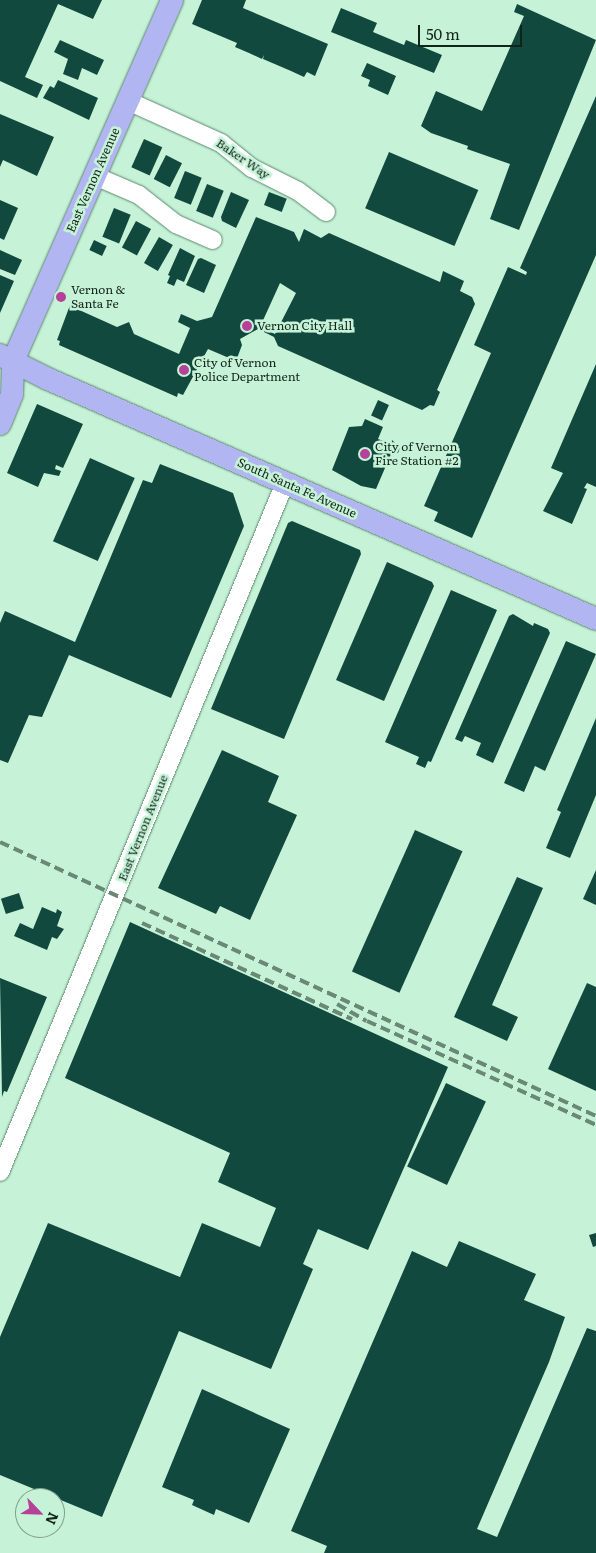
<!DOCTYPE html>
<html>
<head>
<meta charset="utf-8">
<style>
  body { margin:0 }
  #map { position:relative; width:596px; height:1553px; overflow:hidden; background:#c6f3d8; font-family:Literata,serif }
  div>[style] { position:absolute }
  .building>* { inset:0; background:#12493f; transform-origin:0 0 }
  .roads { filter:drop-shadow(0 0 1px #5d876f) drop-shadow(0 0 1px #5d876f) }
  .minor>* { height:18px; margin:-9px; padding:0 9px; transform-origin:9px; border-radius:9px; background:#fff }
  .major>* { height:22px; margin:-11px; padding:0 11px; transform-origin:11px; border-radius:11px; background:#b1b5f1 }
  .rail>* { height:4px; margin-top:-2px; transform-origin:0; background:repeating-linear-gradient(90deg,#698875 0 10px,transparent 0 15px) }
  .dots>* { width:14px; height:14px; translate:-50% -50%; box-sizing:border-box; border:2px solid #c6f3d8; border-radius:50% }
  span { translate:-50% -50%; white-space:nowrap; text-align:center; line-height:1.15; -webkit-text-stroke:5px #c6f3d8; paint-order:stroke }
  .street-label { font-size:12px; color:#122319 }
  .poi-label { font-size:12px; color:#122319 }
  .left { translate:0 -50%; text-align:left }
  .north { position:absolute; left:15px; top:1488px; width:50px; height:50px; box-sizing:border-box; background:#c6f3d8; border:1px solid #7ea08c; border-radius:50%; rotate:114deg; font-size:14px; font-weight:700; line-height:20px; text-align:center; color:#122319 }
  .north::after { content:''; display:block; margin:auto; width:18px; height:22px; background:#b64199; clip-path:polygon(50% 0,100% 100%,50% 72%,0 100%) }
  .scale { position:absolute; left:418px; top:25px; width:104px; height:22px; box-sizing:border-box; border:2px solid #122319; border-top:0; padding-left:6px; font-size:15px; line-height:18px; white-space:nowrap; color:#122319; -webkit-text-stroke:4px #c6f3d8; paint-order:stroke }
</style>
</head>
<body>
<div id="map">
  <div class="building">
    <i style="clip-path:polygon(0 0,102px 0,93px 19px,58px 4px,25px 77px,43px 85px,37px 98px,0 81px)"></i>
    <i style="clip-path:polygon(202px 0,246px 0,243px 8px,328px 44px,315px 76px,307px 72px,304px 77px,291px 71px,293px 68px,291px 71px,263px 59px,264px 55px,262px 59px,249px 53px,251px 49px,249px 53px,235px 47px,237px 43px,192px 24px)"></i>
    <i style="clip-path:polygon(517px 4px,596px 40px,519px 230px,490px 219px,510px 164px,467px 149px,468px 146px,431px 133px,421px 126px,436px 91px,482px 111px,524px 16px,514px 12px)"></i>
    <i style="clip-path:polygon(341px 8px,377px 23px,373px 32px,404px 45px,406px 40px,442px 55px,434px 73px,331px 32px)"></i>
    <i style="clip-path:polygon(60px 40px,104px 60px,97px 75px,82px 68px,78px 80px,63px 74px,68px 59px,54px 52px)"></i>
    <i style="clip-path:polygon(367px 63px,396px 76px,388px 95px,368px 86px,370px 80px,361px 76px)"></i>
    <i style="clip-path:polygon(58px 80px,98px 98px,89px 120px,43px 98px,50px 86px,54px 88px)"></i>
    <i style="clip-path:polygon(596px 96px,596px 255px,472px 538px,434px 521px,438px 512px,424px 506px,491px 353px,474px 345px,508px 267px,526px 275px,527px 272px,520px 268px)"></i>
    <i style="clip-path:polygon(0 114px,54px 137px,37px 176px,3px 160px,0 167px)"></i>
    <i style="left:144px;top:139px;width:20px;height:31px;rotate:24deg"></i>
    <i style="left:389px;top:152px;width:97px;height:61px;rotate:23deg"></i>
    <i style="left:166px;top:155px;width:18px;height:27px;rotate:27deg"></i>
    <i style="left:185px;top:171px;width:18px;height:29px;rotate:22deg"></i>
    <i style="left:207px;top:184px;width:18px;height:29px;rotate:22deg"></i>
    <i style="clip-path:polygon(231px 192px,249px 200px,236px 228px,222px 221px,221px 217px)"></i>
    <i style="left:269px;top:192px;width:19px;height:14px;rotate:21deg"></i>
    <i style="clip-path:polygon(0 200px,18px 208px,4px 240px,0 238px)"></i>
    <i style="left:114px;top:208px;width:18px;height:31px;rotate:22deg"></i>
    <i style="clip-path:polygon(evenodd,256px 217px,294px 232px,299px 242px,304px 229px,321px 238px,329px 233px,440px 282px,443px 271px,464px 281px,460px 291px,472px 297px,475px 304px,437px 390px,440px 392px,434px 406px,430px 405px,422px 410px,278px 346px,274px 337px,258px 329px,240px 339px,242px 345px,236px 361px,208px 349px,183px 395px,178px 393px,177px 397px,59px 345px,60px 341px,57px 340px,70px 305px,75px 308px,77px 303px,77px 309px,117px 327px,129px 322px,134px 334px,179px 354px,190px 328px,178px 322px,181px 314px,197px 321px,212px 317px,256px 217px,280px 283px,296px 293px,275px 334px,260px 327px,280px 283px)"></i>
    <i style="left:136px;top:221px;width:17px;height:30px;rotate:28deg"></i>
    <i style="left:159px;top:237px;width:16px;height:30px;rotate:30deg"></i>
    <i style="left:94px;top:240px;width:14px;height:11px;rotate:25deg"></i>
    <i style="clip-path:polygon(180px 248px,195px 256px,184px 282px,177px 279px,174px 286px,167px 283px,170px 276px,168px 275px)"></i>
    <i style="clip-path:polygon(0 250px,22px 260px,15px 275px,0 269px)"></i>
    <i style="clip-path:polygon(201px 258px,216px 265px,204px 293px,186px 285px,198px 259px)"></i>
    <i style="clip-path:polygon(0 275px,14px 281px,0 313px)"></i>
    <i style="clip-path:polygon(596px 364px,596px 487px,587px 483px,584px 488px,587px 489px,572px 524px,543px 511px,563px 473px,551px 468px)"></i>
    <i style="left:378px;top:400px;width:12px;height:17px;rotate:24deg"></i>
    <i style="clip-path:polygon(37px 404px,83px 424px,63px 468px,56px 465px,55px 469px,61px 471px,59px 476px,44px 473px,38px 487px,7px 473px)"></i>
    <i style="clip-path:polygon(365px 419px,383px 427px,378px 439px,391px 444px,392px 440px,400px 448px,398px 453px,391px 454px,376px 489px,361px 486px,332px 470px,349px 427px,362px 426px)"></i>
    <i style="left:90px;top:458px;width:49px;height:91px;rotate:24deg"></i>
    <i style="clip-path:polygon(160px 464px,233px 493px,244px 526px,171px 698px,69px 655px,42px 717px,29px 715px,8px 763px,0 760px,0 623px,5px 611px,75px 642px,143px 480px,152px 483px)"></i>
    <i style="clip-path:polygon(292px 521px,360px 550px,361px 554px,284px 739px,211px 709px,288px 523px)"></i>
    <i style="clip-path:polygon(387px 562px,432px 582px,434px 586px,384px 701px,336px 680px)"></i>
    <i style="clip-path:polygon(451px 590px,497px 610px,431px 762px,428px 761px,425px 768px,416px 764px,419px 757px,385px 742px)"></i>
    <i style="clip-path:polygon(513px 614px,533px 626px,534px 623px,548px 629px,550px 633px,493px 763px,476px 755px,481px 743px,465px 736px,462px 742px,455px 739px,509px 616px)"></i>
    <i style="clip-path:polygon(566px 641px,596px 654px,545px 771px,535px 766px,524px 792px,504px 783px)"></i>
    <i style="clip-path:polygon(596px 718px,596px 795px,570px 858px,546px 848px,561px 812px,557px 810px)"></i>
    <i style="clip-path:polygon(222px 750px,279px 776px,268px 802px,297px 815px,250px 920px,220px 906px,216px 914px,158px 888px)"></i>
    <i style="left:415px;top:830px;width:52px;height:155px;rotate:24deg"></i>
    <i style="clip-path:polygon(596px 870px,596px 905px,583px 899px)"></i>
    <i style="clip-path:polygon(517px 877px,543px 888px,492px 1005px,518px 1017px,507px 1041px,454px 1017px)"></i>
    <i style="left:19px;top:893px;width:16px;height:19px;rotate:72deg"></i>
    <i style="clip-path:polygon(42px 907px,56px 913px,57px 909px,62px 912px,57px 926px,64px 929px,57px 939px,52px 937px,47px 950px,14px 936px,20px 923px,33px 929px)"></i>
    <i style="clip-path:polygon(130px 922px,448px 1067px,368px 1250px,318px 1229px,303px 1264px,313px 1269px,271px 1369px,179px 1331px,102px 1517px,0 1475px,0 1337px,48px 1223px,180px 1277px,202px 1223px,260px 1247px,276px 1208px,218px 1182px,230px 1153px,65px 1078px)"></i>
    <i style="clip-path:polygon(0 978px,47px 997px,7px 1092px,4px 1091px,2px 1097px)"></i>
    <i style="clip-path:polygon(587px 983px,596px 987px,596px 1091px,548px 1069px)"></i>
    <i style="left:446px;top:1083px;width:44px;height:92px;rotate:25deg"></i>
    <i style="clip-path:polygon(596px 1233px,596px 1246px,593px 1247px,589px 1235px)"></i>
    <i style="clip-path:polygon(459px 1241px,536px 1274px,524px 1300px,565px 1317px,549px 1362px,477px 1529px,497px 1537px,587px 1328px,596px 1331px,596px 1553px,324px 1553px,327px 1546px,291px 1531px,412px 1251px,447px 1267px)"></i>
    <i style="clip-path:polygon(202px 1389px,290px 1429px,249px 1523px,216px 1509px,214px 1515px,192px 1505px,194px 1500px,162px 1487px)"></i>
  </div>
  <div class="roads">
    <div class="minor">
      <i style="left:128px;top:101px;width:102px;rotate:24.3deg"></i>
      <i style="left:221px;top:143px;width:40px;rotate:39deg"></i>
      <i style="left:252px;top:168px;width:51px;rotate:26.6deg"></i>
      <i style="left:298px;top:191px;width:35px;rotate:37deg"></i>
      <i style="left:95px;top:176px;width:48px;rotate:23.4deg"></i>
      <i style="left:139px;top:195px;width:47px;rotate:38.1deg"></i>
      <i style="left:176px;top:224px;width:40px;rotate:23.4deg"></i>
      <i style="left:0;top:1172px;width:746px;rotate:-67.53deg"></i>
    </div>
    <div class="major">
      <i style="left:0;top:355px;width:54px;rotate:26.6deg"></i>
      <i style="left:48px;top:379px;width:598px;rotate:23.65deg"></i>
      <i style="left:0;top:424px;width:32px;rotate:-68deg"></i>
      <i style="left:12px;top:394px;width:33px;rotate:-88deg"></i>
      <i style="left:13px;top:361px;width:394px;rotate:-66.2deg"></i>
    </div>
  </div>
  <div class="rail">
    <i style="left:0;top:842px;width:656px;rotate:24.69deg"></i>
    <i style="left:142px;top:923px;width:231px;rotate:24.6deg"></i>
    <i style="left:337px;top:1004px;width:34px;rotate:30deg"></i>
    <i style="left:367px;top:1021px;width:252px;rotate:24.4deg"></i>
  </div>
  <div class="dots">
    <i style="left:61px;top:297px;background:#b64199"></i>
    <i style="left:247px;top:326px;background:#b64199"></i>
    <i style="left:184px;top:370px;background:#b64199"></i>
    <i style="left:365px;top:454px;background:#b64199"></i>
  </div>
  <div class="street-label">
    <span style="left:243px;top:159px;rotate:34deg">Baker Way</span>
    <span style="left:93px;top:180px;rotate:-66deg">East Vernon Avenue</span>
    <span style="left:297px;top:488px;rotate:24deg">South Santa Fe Avenue</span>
    <span style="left:143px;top:828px;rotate:-68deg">East Vernon Avenue</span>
  </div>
  <div class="poi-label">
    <span class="left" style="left:71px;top:297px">Vernon &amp;<br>Santa Fe</span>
    <span class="left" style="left:257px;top:326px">Vernon City Hall</span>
    <span class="left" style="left:194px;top:370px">City of Vernon<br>Police Department</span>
    <span class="left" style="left:375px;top:454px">City of Vernon<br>Fire Station #2</span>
  </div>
  <div class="north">N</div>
  <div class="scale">50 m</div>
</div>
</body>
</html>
